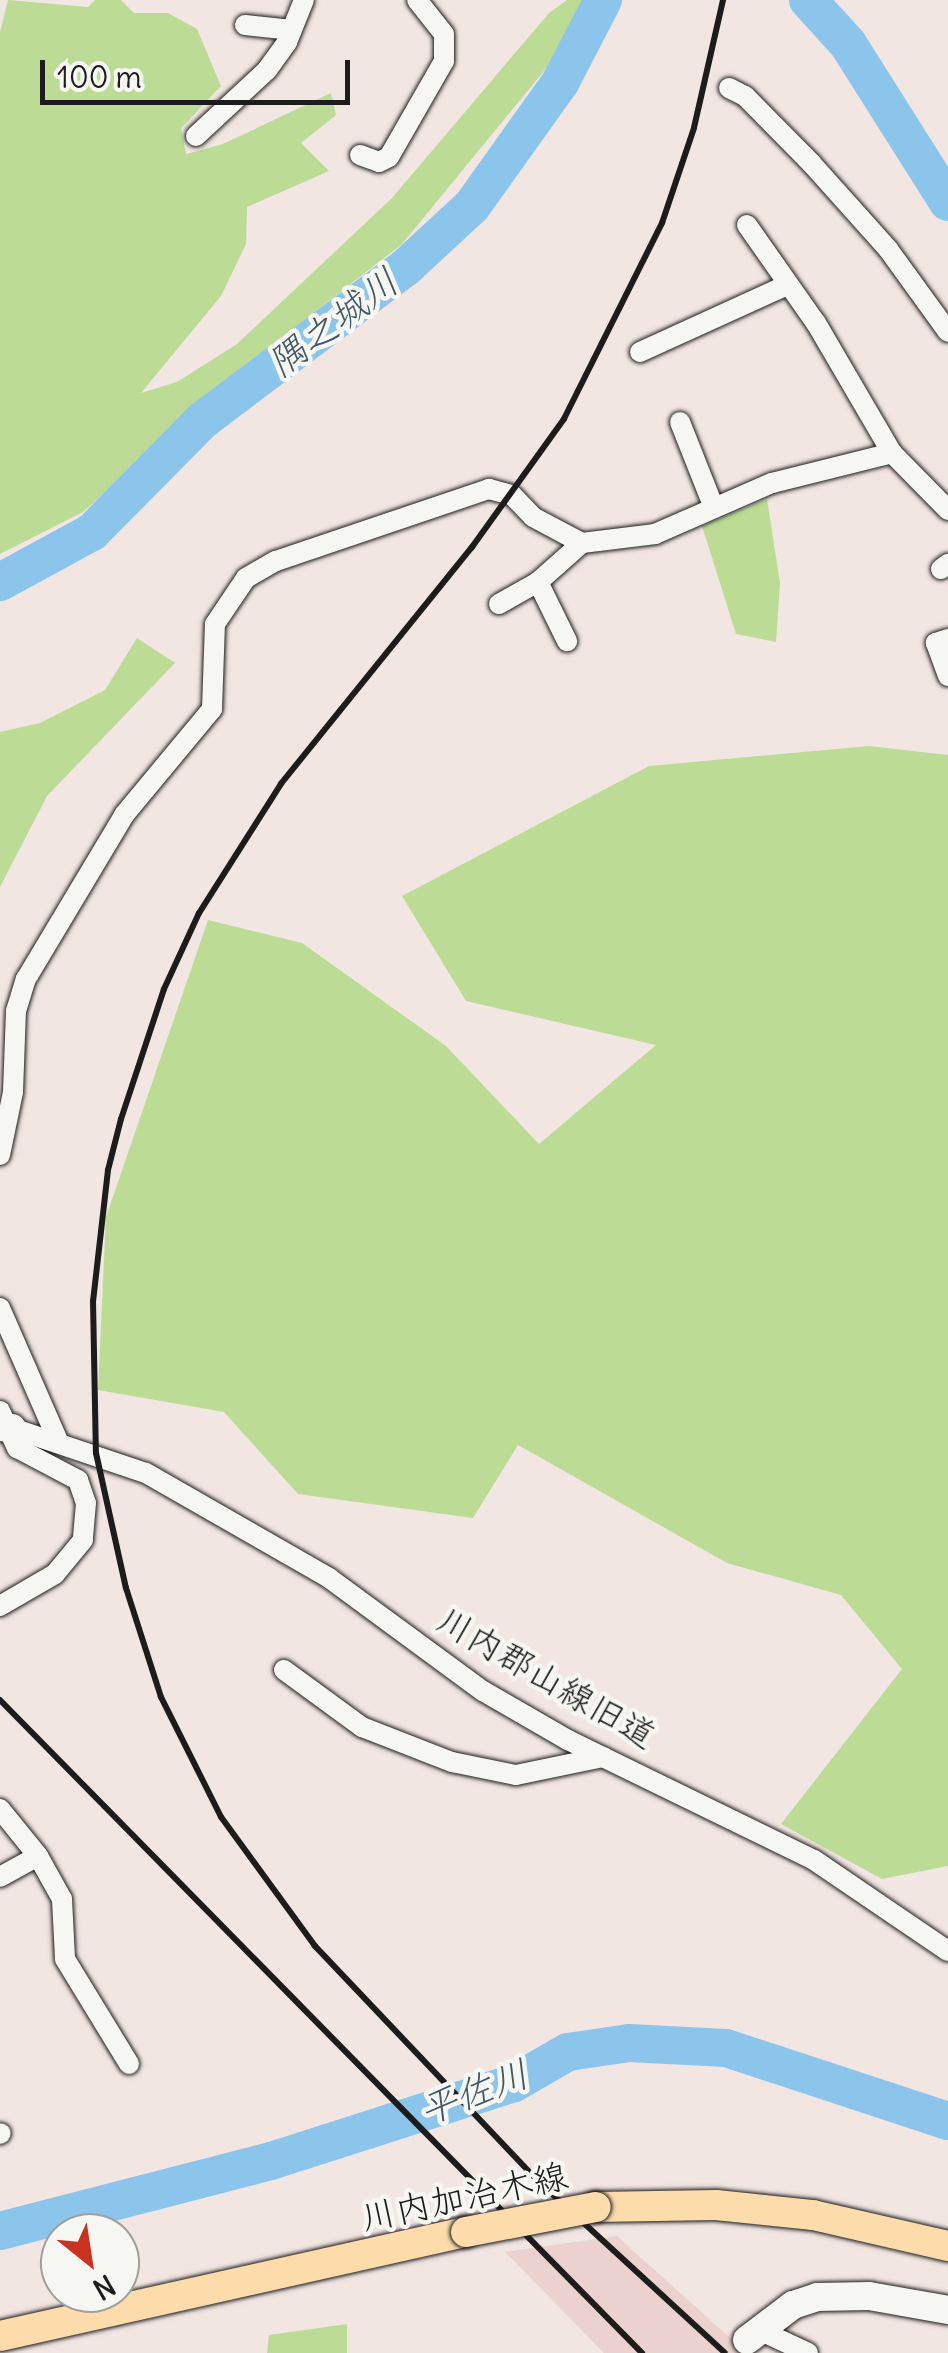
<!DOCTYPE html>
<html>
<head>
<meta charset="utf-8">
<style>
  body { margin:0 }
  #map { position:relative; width:948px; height:2353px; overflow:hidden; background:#f1e6e2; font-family:Delius,"Klee One",sans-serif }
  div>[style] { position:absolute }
  .built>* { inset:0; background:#ecd2ce }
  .green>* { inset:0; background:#bcdc95 }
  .river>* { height:38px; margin:-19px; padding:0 19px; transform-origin:19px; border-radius:19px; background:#8cc5eb }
  .roads { filter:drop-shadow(0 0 2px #1c1c1c) drop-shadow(0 0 2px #1c1c1c) }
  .street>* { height:20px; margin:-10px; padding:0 10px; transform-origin:10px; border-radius:10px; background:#f6f6f2 }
  .secondary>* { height:28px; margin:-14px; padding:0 14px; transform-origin:14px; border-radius:14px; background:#f6f6f2 }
  .primary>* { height:30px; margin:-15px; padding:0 15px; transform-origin:15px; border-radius:15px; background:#fddcac }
  .rail>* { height:6px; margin:-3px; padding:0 3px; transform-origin:3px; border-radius:3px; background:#1c1c1c }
  .bridges { filter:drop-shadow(0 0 2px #1c1c1c) drop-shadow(0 0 2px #1c1c1c) }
  .primary-bridge>* { height:30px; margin:-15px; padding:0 15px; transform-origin:15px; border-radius:15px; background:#fddcac }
  span { translate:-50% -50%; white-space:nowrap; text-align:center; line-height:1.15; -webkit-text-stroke:9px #f6f6f2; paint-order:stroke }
  .street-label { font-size:35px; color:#1c1c1c }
  .water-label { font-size:38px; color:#435764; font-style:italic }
  .north { position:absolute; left:40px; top:2213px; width:100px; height:100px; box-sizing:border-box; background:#f6f6f2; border:2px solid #9f9f9c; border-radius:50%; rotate:150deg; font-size:28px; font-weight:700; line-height:40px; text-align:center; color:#1c1c1c }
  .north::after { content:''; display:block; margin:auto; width:35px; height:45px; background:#c8321e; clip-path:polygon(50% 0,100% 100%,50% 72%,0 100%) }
  .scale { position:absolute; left:40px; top:60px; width:310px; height:45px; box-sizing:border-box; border:5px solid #1c1c1c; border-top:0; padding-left:12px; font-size:30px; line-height:35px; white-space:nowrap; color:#1c1c1c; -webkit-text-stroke:8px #f6f6f2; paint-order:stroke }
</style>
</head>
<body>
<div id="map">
  <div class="built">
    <i style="clip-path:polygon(617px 2236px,747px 2353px,604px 2353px,505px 2252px)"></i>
  </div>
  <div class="green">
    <i style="clip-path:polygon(8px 0,88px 7px,95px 0,121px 0,134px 13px,168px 13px,197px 29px,221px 86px,181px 128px,186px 154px,223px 144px,331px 93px,336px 115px,301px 143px,329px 171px,247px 207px,246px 244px,221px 296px,141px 393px,177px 382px,237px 344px,392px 198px,549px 13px,567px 0,589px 0,548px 66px,402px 244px,258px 356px,83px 512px,0 554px,0 32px)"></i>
    <i style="clip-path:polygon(767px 499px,780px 583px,776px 642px,736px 634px,702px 526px)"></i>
    <i style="clip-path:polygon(137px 638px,175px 663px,47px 796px,0 887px,0 732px,40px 723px,105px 690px)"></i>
    <i style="clip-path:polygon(869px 746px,948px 755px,948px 1866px,882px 1879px,781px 1824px,902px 1669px,841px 1595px,727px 1563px,518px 1445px,473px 1518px,298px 1494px,224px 1412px,98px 1390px,106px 1217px,208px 920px,302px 943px,446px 1046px,539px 1144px,656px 1045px,466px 1001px,402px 896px,649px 766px)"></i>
    <i style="clip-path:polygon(347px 2324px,347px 2353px,267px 2353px,269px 2335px)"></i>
  </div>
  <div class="river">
    <i style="left:808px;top:0;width:59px;rotate:47.7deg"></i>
    <i style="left:848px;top:44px;width:187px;rotate:57.7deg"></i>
    <i style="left:0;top:582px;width:105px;rotate:-28.5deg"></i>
    <i style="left:92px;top:532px;width:158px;rotate:-45.3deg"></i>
    <i style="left:203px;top:420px;width:253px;rotate:-37deg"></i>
    <i style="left:405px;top:268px;width:91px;rotate:-42.8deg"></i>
    <i style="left:472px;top:206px;width:153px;rotate:-54.5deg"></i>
    <i style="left:561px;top:81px;width:91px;rotate:-62.6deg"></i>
    <i style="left:0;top:2231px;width:280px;rotate:-14.5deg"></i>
    <i style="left:271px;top:2161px;width:255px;rotate:-17.8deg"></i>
    <i style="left:514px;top:2083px;width:62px;rotate:-29.9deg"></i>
    <i style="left:568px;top:2052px;width:62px;rotate:-8.4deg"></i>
    <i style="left:629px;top:2043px;width:97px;rotate:3deg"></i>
    <i style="left:726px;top:2048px;width:234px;rotate:18.2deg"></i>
  </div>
  <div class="roads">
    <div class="street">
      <i style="left:245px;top:25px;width:47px;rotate:6.1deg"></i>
      <i style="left:729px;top:88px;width:18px;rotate:27deg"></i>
      <i style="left:745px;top:96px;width:95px;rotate:45.4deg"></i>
      <i style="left:812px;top:164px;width:114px;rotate:48.2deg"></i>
      <i style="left:888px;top:249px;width:102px;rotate:54.1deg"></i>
      <i style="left:196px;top:136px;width:97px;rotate:-42.9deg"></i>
      <i style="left:267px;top:70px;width:34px;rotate:-54deg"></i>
      <i style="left:287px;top:42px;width:45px;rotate:-68deg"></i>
      <i style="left:360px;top:155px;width:20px;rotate:20deg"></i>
      <i style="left:379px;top:162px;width:11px;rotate:-27deg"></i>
      <i style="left:389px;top:157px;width:111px;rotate:-60.2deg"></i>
      <i style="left:444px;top:61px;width:27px;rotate:-90deg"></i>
      <i style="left:444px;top:34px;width:43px;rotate:-128.5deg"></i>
      <i style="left:747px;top:225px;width:120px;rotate:54.9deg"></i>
      <i style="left:816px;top:323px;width:151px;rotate:59.7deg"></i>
      <i style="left:640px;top:352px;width:159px;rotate:-24.5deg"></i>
      <i style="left:680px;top:422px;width:92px;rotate:68.4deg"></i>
      <i style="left:941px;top:569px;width:9px;rotate:-36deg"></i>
      <i style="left:538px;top:582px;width:66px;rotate:63.8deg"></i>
      <i style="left:499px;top:604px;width:45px;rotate:-29.4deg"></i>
      <i style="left:538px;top:582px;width:59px;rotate:-41.6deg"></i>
      <i style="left:948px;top:639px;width:13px;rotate:162deg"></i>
      <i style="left:936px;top:643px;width:35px;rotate:70deg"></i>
      <i style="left:0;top:1155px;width:64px;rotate:-78.3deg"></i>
      <i style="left:13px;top:1092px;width:81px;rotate:-87.9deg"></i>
      <i style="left:16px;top:1011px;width:34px;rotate:-73deg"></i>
      <i style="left:26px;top:979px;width:191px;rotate:-59.1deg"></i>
      <i style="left:124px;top:815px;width:138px;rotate:-50.3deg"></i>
      <i style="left:212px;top:709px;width:85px;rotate:-88deg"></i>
      <i style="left:215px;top:624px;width:55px;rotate:-56deg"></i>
      <i style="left:246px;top:578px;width:34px;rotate:-30deg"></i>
      <i style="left:276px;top:561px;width:225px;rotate:-18.7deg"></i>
      <i style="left:489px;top:489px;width:24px;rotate:15deg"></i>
      <i style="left:512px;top:495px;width:30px;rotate:46deg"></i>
      <i style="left:533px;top:517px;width:55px;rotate:28deg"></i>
      <i style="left:582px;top:543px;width:74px;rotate:-7deg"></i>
      <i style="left:655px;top:534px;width:128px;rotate:-23.6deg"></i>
      <i style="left:772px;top:483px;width:124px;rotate:-14deg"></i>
      <i style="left:892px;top:453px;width:80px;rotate:45.5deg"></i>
      <i style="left:0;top:1308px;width:147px;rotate:66.4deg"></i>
      <i style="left:0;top:1411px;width:41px;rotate:65.3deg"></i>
      <i style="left:17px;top:1448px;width:69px;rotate:27.7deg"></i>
      <i style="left:78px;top:1480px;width:24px;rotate:71deg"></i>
      <i style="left:86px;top:1503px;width:37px;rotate:95deg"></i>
      <i style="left:83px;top:1540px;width:44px;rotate:129.5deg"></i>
      <i style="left:55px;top:1574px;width:64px;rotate:149.8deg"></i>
      <i style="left:12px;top:1428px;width:141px;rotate:18.6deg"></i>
      <i style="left:146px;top:1473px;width:211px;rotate:29.8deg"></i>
      <i style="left:329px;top:1578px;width:191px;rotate:36.3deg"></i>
      <i style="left:483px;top:1691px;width:98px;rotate:30deg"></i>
      <i style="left:568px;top:1740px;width:274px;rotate:26deg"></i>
      <i style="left:814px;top:1860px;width:162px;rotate:34.2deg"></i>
      <i style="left:284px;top:1670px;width:97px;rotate:36.2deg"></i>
      <i style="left:362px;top:1727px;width:97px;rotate:21.3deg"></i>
      <i style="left:452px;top:1762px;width:65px;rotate:11.5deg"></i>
      <i style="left:516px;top:1775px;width:89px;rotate:-11.7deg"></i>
      <i style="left:0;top:1809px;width:60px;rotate:51deg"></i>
      <i style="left:38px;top:1856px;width:43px;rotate:151.1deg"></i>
      <i style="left:38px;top:1856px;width:49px;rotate:60.8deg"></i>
      <i style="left:62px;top:1899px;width:60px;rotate:87.1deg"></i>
      <i style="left:65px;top:1959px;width:123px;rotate:58.6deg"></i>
      <i style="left:0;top:2134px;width:1px;rotate:-45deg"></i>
      <i style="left:759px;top:2330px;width:54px;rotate:25.1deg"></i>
    </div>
    <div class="secondary">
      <i style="left:0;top:1427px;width:12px;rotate:5deg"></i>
      <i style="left:747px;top:2340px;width:58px;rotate:-37.3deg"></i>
      <i style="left:793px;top:2305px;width:25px;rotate:-18deg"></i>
      <i style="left:817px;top:2297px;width:52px;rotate:-1.1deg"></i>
      <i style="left:869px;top:2296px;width:80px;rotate:10deg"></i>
    </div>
    <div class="primary">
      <i style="left:596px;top:2207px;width:120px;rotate:-1deg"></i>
      <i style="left:716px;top:2205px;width:98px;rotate:5.9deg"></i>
      <i style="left:813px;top:2215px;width:139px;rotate:12.9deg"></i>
      <i style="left:0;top:2336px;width:477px;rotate:-12.6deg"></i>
    </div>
  </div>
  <div class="rail">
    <i style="left:723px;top:0;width:131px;rotate:102.8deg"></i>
    <i style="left:694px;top:128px;width:100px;rotate:108.6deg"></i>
    <i style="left:662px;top:223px;width:219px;rotate:116.6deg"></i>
    <i style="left:564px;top:419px;width:158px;rotate:125.7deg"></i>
    <i style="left:472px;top:547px;width:304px;rotate:128.9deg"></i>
    <i style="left:281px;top:784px;width:153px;rotate:122.4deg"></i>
    <i style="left:199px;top:913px;width:84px;rotate:114.7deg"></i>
    <i style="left:164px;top:989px;width:137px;rotate:108.3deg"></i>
    <i style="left:121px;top:1119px;width:53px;rotate:104.3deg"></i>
    <i style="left:108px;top:1170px;width:132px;rotate:96.5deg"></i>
    <i style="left:93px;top:1301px;width:152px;rotate:88.9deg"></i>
    <i style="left:96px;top:1453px;width:138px;rotate:77.5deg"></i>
    <i style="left:126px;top:1588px;width:114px;rotate:72.2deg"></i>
    <i style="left:161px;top:1697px;width:134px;rotate:63.4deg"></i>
    <i style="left:221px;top:1817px;width:160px;rotate:53.9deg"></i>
    <i style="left:315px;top:1946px;width:323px;rotate:46.5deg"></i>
    <i style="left:537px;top:2180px;width:255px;rotate:42.6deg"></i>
    <i style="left:0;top:1700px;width:916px;rotate:45.49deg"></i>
  </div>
  <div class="bridges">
    <div class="primary-bridge">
      <i style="left:466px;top:2232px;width:132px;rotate:-10.9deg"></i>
    </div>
  </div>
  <div class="street-label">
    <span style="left:547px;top:1677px;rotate:30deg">川内郡山線旧道</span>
    <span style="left:464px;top:2196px;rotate:-12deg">川内加治木線</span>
  </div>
  <div class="water-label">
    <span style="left:333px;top:322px;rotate:-37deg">隅之城川</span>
    <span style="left:474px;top:2092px;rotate:-21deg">平佐川</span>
  </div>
  <div class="north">N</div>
  <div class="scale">100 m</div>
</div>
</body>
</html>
